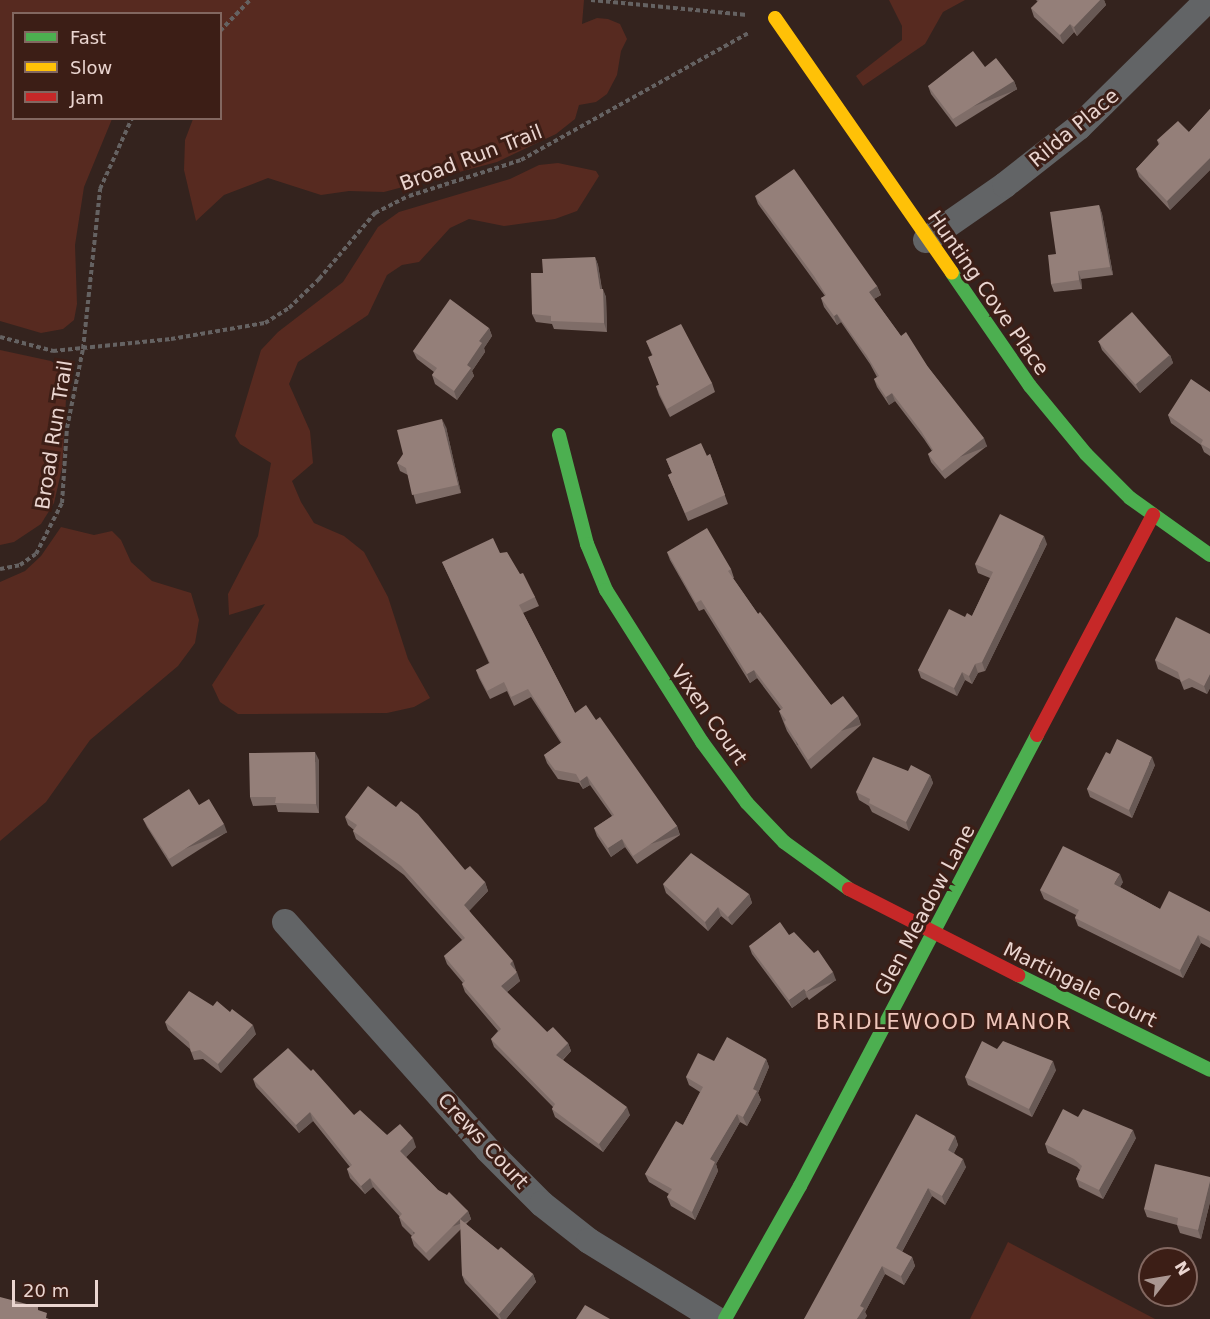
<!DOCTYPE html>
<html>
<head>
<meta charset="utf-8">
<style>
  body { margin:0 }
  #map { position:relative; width:1210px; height:1319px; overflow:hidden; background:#34231e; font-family:"DejaVu Sans",sans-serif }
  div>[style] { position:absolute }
  .green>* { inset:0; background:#572a20 }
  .path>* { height:4px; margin-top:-2px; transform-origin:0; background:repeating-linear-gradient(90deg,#656262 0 4.5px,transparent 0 7.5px) }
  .street>* { height:26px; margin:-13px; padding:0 13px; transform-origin:13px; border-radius:13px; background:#626466 }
  .fast>* { height:14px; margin:-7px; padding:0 7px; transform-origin:7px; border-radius:7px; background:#4caf50 }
  .slow>* { height:14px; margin:-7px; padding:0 7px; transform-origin:7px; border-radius:7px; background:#ffc107 }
  .jam>* { height:14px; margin:-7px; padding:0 7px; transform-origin:7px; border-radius:7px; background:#c62828 }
  .wall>* { inset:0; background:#7f6d68 }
  .shaded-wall>* { inset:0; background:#685955; transform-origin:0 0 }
  .building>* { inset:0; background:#947f79; transform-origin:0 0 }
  span { translate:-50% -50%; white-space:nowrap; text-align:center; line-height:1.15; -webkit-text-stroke:6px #3c1e16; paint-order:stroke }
  .street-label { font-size:20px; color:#ead5d0 }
  .neighbourhood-label { font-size:21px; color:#efc6bb; letter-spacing:1.5px }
  .legend { position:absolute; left:12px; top:12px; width:210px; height:108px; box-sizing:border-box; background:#3c1e16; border:2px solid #826760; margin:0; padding:8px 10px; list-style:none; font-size:18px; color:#ead5d0 }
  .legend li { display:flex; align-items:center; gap:12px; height:30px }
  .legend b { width:30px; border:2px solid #826760 }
  .north { position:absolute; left:1138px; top:1247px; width:60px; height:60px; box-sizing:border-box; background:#3c1e16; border:2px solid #826760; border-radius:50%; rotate:59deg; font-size:16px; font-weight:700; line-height:24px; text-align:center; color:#ead5d0 }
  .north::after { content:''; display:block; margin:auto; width:21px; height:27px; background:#aa9792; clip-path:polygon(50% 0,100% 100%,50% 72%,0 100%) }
  .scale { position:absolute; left:12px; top:1280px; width:86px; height:27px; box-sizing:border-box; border:3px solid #ead5d0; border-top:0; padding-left:8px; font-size:18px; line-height:21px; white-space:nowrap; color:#ead5d0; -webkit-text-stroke:4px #3c1e16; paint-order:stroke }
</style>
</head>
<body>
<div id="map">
  <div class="green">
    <i style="clip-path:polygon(0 0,584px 0,582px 24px,597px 18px,608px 19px,620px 24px,627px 39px,621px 51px,617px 75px,607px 94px,596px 102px,579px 105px,575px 119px,556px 134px,497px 162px,384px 192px,349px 191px,321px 195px,268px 178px,224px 195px,196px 221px,184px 170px,185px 140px,193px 119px,220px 118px,220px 14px,14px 14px,14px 118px,112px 119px,84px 187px,75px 245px,77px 304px,74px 320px,63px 329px,41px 333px,0 321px)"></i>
    <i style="clip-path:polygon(889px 0,965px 0,943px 12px,925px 44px,863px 86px,856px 76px,902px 40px,902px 26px)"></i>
    <i style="clip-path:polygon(558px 163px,596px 171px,599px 176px,577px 211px,555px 219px,504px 226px,469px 219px,450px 228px,419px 262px,402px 265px,387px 275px,368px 315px,298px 362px,289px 384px,310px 431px,313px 463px,292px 481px,301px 502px,314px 523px,344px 536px,364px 552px,388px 597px,408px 659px,430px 698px,414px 707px,387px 713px,238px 714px,220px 702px,212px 685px,265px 604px,229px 615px,228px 594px,258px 536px,271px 463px,240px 444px,235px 436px,261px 350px,278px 332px,343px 282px,378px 227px,399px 212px,510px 179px,539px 165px)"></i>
    <i style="clip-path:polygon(0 350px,51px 361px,62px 369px,67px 382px,62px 468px,54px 503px,41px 524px,14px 542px,0 545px)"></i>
    <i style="clip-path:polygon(61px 527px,94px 535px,112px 531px,121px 540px,131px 562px,152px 581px,191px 593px,199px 620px,195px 643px,178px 666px,90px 740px,46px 802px,0 841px,0 582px,25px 571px,41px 556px)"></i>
    <i style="clip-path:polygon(1008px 1242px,1155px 1319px,970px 1319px)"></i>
  </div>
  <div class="path">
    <i style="left:591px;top:0;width:157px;rotate:5.5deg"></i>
    <i style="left:220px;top:31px;width:43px;rotate:-45.9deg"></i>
    <i style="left:0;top:337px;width:55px;rotate:14.8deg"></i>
    <i style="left:53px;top:351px;width:119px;rotate:-5.8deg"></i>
    <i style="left:171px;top:339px;width:95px;rotate:-9.7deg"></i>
    <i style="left:265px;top:323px;width:28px;rotate:-32deg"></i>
    <i style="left:289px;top:308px;width:42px;rotate:-44deg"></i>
    <i style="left:319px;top:279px;width:87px;rotate:-49.7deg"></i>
    <i style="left:375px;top:213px;width:38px;rotate:-27deg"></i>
    <i style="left:409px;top:196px;width:118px;rotate:-17.8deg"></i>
    <i style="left:521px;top:160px;width:260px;rotate:-29.2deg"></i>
    <i style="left:0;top:569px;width:20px;rotate:-11deg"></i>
    <i style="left:20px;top:565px;width:19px;rotate:-35deg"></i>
    <i style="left:36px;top:554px;width:57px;rotate:-63deg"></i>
    <i style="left:62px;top:503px;width:75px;rotate:-86.2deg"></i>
    <i style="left:67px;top:428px;width:81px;rotate:-78.6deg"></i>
    <i style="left:83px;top:349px;width:161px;rotate:-83.9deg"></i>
    <i style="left:100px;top:189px;width:78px;rotate:-65.7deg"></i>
  </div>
  <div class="street">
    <i style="left:926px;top:240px;width:96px;rotate:-34.8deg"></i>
    <i style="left:1005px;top:185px;width:94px;rotate:-38.1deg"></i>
    <i style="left:1079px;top:127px;width:181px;rotate:-44.6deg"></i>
    <i style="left:285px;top:922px;width:305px;rotate:48.3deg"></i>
    <i style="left:488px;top:1150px;width:76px;rotate:45deg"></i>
    <i style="left:542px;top:1204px;width:60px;rotate:38.2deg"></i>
    <i style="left:589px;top:1241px;width:149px;rotate:31.6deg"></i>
  </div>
  <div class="fast">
    <i style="left:952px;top:273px;width:137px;rotate:55.4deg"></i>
    <i style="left:1030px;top:386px;width:88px;rotate:50.5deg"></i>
    <i style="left:1086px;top:454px;width:62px;rotate:45deg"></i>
    <i style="left:1130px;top:498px;width:98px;rotate:35.5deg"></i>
    <i style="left:559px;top:435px;width:113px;rotate:75.6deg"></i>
    <i style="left:587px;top:544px;width:50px;rotate:67.6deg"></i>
    <i style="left:606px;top:590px;width:180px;rotate:57.7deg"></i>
    <i style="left:702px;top:742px;width:76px;rotate:53.6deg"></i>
    <i style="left:747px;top:803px;width:54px;rotate:46.5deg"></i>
    <i style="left:784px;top:842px;width:80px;rotate:35.9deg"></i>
    <i style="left:1018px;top:975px;width:214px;rotate:26.3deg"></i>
    <i style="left:725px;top:1319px;width:153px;rotate:-60.6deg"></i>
    <i style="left:800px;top:1186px;width:509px;rotate:-62.28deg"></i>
  </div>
  <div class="slow">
    <i style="left:775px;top:18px;width:310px;rotate:55.2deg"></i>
  </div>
  <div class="jam">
    <i style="left:1037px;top:735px;width:249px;rotate:-62.2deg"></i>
    <i style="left:849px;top:889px;width:190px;rotate:27deg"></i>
  </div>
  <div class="wall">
    <i style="clip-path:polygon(1036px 0,1104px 0,1106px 5px,1077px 36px,1074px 32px,1063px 44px,1034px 17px,1031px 8px,1038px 2px)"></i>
    <i style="clip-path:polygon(985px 67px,1014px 81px,1017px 89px,956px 127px,931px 94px,928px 86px)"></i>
    <i style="clip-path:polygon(1210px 109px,1210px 170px,1170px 210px,1139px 177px,1136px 169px,1159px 145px,1157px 140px,1189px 132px)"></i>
    <i style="clip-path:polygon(755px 196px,877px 286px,881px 295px,874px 299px,901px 336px,928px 367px,987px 446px,945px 479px,931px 462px,928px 454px,932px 451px,924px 439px,895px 401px,889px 405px,877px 387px,874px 379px,877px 377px,870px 364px,841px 322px,837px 325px,824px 307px,821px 298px,825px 296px,817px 285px,758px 204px)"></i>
    <i style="clip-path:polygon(1099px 205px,1102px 214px,1113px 275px,1081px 279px,1082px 289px,1054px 292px,1051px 284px,1056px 254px)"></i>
    <i style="clip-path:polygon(595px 257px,598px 265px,602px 289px,606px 297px,607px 332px,554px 329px,552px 324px,536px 322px,532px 314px)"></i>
    <i style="clip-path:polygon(489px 328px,492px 336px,484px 348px,485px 352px,472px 371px,474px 376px,457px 400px,435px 384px,432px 375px,434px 372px,417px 359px,413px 351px)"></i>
    <i style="clip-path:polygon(646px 341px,712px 383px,715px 392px,670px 417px,659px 395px,656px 386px,659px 385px,652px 355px)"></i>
    <i style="clip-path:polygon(1099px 342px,1170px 355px,1173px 363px,1140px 393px,1102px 350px)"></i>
    <i style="clip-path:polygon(1210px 392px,1210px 456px,1204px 452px,1201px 445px,1171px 423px,1168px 415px)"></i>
    <i style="clip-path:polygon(446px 427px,461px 493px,416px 504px,408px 475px,400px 471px,397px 463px)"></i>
    <i style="clip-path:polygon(710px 454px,728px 504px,688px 521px,668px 475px,672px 473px,666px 459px,707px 456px)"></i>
    <i style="clip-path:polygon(1047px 544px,985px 671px,978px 673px,972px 684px,965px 680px,957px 696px,921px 678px,918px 670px,965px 617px,972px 616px,990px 578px,978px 573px,975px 564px)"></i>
    <i style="clip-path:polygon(667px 552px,731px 569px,734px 578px,733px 578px,758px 614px,831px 705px,858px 716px,861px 725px,811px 769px,787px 731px,779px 711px,781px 710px,757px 678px,750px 683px,704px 609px,699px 611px,670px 560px)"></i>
    <i style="clip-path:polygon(442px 562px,520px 574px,535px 597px,539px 606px,523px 613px,575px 713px,596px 720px,677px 826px,680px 835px,637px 864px,625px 847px,611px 857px,597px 836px,594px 828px,612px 816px,590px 785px,583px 789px,579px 783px,558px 779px,547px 763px,544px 755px,561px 743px,531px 697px,514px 706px,507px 691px,490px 699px,479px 678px,476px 670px,489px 663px)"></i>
    <i style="clip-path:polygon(1210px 634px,1210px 688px,1207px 694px,1192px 687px,1184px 690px,1180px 680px,1158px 669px,1155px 660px)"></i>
    <i style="clip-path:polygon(1110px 754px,1155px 765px,1132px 818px,1090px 797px,1087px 789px)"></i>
    <i style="clip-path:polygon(319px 760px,319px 813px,278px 812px,276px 805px,253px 806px,250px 797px)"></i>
    <i style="clip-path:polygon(908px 771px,930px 775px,933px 783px,909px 831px,872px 812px,869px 806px,859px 800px,856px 792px)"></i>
    <i style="clip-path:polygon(199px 805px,227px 832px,172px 867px,147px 827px,143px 819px)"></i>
    <i style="clip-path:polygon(345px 817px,465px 870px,485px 882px,488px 891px,469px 911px,516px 970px,515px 971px,520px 981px,507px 992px,547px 1032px,568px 1043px,571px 1051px,563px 1060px,630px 1115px,603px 1152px,555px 1117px,552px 1109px,553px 1107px,494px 1047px,491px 1039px,498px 1031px,465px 992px,462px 984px,463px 983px,447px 964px,444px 956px,462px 940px,404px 875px,356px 839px,353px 831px,354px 830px,348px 825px)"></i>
    <i style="clip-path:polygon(1123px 882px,1120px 887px,1160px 909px,1210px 912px,1210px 948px,1201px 943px,1183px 978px,1078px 926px,1075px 918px,1076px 915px,1044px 899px,1040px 890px)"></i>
    <i style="clip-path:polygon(663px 884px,749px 894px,752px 903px,732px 925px,721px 916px,708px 931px,666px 893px)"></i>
    <i style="clip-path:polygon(789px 935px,836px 980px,809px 1000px,807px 997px,792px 1008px,752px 954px,749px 946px)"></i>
    <i style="clip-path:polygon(165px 1022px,256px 1034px,221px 1073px,203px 1059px,194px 1060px,190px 1049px,168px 1030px)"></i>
    <i style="clip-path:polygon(997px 1049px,1056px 1070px,1032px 1117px,968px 1085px,965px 1077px)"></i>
    <i style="clip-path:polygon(766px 1059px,769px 1067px,758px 1093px,761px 1100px,747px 1126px,740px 1122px,716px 1164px,718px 1171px,695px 1220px,671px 1206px,667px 1197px,669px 1194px,649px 1182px,645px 1174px,683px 1125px,700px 1092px,689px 1085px,686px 1077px,714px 1061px)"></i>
    <i style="clip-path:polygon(253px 1079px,354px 1115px,387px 1135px,416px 1147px,406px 1157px,438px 1190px,468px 1211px,471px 1219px,466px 1224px,498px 1250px,533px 1274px,536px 1282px,506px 1319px,499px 1319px,465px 1283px,462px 1275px,461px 1229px,429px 1261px,414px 1246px,411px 1237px,412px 1236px,402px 1226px,399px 1217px,400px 1217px,373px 1187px,365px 1194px,350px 1178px,347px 1169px,350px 1167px,313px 1121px,299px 1133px,256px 1087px)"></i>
    <i style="clip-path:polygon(1078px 1117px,1136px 1138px,1103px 1199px,1079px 1187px,1076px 1179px,1080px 1170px,1077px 1167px,1048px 1153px,1045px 1144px)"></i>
    <i style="clip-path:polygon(955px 1136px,958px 1145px,954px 1153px,966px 1167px,945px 1205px,932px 1196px,902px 1252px,912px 1257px,915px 1266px,904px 1285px,885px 1274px,865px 1312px,867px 1316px,804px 1319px)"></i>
    <i style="clip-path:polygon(1210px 1177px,1210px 1202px,1201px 1239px,1180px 1233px,1177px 1225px,1147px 1217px,1144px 1209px)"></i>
  </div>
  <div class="shaded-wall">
    <i style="clip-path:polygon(1100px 0,1104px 0,1106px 5px,1077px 36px,1074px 27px)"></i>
    <i style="clip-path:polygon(1070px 24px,1074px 32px,1063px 44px,1060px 35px)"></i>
    <i style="left:1014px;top:81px;width:9px;height:72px;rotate:69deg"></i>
    <i style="clip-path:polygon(1210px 158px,1210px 170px,1170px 210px,1167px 201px)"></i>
    <i style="clip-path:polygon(1099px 205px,1102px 214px,1113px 275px,1110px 267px)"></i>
    <i style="clip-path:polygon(595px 257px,598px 265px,603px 298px,600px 289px)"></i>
    <i style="clip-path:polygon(1078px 271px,1081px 279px,1082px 289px,1079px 280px)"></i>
    <i style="clip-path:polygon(877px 286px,881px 295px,872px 300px,869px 292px)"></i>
    <i style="clip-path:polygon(603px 289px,606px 297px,607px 332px,604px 323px)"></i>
    <i style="clip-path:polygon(837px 314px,841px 322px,837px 325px,834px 316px)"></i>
    <i style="clip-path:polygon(489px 328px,492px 336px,484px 348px,485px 352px,472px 371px,474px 376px,457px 400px,454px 391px,479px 341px)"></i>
    <i style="clip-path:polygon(1170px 355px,1173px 363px,1140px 393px,1136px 384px)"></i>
    <i style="clip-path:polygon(892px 393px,895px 401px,889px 405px,886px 397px)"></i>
    <i style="clip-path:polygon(442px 419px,446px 427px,461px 493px,458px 485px)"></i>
    <i style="left:984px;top:438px;width:9px;height:53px;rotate:69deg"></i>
    <i style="clip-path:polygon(1044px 536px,1047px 544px,985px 671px,982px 662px)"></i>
    <i style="clip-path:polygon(975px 664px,978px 673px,972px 684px,969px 676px)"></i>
    <i style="clip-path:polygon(754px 670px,757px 678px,750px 683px,747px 674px)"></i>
    <i style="clip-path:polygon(962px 672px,965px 680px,957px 696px,954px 688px)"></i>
    <i style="clip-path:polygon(1210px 674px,1210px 688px,1207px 694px,1204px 686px)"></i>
    <i style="left:858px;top:716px;width:9px;height:67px;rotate:72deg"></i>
    <i style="clip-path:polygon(315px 752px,319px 760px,319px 813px,316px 804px)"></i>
    <i style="clip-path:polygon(1152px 757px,1155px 765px,1132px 818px,1129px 810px)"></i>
    <i style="clip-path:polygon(930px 775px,933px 783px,909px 831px,906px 822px)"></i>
    <i style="clip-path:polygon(587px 776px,590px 785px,583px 789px,580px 781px)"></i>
    <i style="left:224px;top:824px;width:9px;height:65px;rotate:69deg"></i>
    <i style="left:677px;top:826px;width:9px;height:53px;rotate:72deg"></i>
    <i style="clip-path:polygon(622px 839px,625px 847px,611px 857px,608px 848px)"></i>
    <i style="clip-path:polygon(1120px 874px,1123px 882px,1117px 892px,1114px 884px)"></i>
    <i style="clip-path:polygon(485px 882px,488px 891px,467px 913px,464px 905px)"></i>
    <i style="clip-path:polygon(749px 894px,752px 903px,732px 925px,728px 917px)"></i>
    <i style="clip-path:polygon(718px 907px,721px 916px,708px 931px,705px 922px)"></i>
    <i style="clip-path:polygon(1198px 935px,1201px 943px,1183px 978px,1180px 970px)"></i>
    <i style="clip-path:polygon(513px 961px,516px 970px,513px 973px,510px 964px)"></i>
    <i style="clip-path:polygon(517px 972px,520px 981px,504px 994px,501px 986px)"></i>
    <i style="left:833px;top:972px;width:9px;height:34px;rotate:69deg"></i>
    <i style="clip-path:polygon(804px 989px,807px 997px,792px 1008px,789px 1000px)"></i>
    <i style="clip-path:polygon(253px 1025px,256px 1034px,221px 1073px,218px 1064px)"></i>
    <i style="clip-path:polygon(568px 1043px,571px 1051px,559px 1063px,556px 1055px)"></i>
    <i style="clip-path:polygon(766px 1059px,769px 1067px,758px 1093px,761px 1100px,747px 1126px,743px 1117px,753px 1089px)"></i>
    <i style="clip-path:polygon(1053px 1061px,1056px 1070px,1032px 1117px,1029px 1109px)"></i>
    <i style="clip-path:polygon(627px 1107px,630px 1115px,603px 1152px,599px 1144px)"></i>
    <i style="clip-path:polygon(310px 1112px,313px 1121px,299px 1133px,296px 1125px)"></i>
    <i style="clip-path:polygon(737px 1114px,740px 1122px,716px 1164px,718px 1171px,695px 1220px,692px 1212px,710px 1159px)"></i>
    <i style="clip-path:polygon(1133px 1130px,1136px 1138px,1103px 1199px,1099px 1190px)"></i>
    <i style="clip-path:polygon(955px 1136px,958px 1145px,951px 1158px,948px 1150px)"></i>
    <i style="clip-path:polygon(413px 1138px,416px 1147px,403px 1160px,400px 1151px)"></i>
    <i style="clip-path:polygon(963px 1159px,966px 1167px,945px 1205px,942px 1196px)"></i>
    <i style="clip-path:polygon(370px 1178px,373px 1187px,365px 1194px,361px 1186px)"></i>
    <i style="clip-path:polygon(1210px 1181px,1210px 1202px,1201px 1239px,1198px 1230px)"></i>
    <i style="clip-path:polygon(928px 1188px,932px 1196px,899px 1257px,896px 1248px)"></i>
    <i style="left:468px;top:1211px;width:9px;height:59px;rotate:69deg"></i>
    <i style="clip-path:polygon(912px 1257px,915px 1266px,904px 1285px,901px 1276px)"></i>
    <i style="clip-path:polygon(882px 1266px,885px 1274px,865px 1312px,867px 1316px,865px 1319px,857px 1319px,860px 1306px)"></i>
    <i style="clip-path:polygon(533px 1274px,536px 1282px,506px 1319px,501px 1319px,499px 1314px)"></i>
  </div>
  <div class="building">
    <i style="clip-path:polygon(1039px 0,1100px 0,1074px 27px,1070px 24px,1060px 35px,1031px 8px)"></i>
    <i style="clip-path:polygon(973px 51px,985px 67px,996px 58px,1014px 81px,953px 119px,928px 86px)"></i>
    <i style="clip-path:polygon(1210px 109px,1210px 158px,1167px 201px,1136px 169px,1160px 143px,1157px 140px,1178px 121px,1189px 132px)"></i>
    <i style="clip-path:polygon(794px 169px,877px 286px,869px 292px,901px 336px,906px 332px,928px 367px,984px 438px,942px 471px,928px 454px,933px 450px,921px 431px,892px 393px,886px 397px,874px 379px,879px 376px,867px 356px,837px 314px,834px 316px,821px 298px,826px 295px,814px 276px,755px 196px)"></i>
    <i style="clip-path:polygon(1099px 205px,1110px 267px,1078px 271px,1079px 280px,1051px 284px,1048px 255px,1056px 254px,1050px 212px)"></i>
    <i style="clip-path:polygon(595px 257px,600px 289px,603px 289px,604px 323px,551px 321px,551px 316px,532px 314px,531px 273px,543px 273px,542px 259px)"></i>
    <i style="clip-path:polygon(450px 299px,489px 328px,479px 341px,482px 343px,467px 365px,471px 368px,454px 391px,432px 375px,437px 368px,413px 351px)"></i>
    <i style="left:1132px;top:312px;width:57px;height:45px;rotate:49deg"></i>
    <i style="clip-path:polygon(681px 324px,712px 383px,667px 409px,656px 386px,659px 385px,648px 357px,653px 355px,646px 341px)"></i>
    <i style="clip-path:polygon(1191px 379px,1210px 392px,1210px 449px,1201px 444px,1203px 440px,1168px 415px)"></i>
    <i style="clip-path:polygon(442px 419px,458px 485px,412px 495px,406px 468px,397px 463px,403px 454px,397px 430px)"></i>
    <i style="clip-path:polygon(701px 443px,707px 456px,710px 454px,725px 495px,685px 513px,668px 475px,672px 473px,666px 459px)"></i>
    <i style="clip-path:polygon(1000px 514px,1044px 536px,982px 662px,975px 664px,969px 676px,962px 672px,954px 688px,918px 670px,949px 609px,965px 617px,967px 613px,972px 616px,993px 572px,975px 564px)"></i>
    <i style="clip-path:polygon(707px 528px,731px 569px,728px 571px,758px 614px,760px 612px,831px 705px,843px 696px,858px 716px,808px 760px,784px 722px,786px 720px,779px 711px,783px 708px,754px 670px,747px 674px,701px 600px,696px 603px,667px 552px)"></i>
    <i style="clip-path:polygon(493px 538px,500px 553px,507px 552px,520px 574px,523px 573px,535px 597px,519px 605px,575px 713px,586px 705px,596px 720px,600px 717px,677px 826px,633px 856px,622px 839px,608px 848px,594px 828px,614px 815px,587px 776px,580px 781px,576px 774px,555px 770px,544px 755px,562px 742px,528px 689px,511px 697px,504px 682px,487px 691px,476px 670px,490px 663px,442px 562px)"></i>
    <i style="clip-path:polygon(1176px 617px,1210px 634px,1210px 674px,1204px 686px,1189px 678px,1181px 682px,1178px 672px,1155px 660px)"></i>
    <i style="clip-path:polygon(1117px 739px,1152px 757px,1129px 810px,1087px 789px,1106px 752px,1110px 754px)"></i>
    <i style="clip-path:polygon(315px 752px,316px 804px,275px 803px,276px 797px,250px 797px,249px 753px)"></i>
    <i style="clip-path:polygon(873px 757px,908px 771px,911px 765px,930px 775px,906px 822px,869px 803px,870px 799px,856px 792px)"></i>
    <i style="clip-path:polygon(368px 786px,396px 807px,401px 801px,418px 814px,465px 870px,470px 866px,485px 882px,464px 905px,513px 961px,510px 964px,517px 972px,501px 986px,547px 1032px,553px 1027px,568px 1043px,556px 1055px,627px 1107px,599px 1144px,552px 1109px,555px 1104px,491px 1039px,501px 1029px,462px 984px,465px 981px,444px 956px,465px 938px,401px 866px,353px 831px,357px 825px,345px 817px)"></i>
    <i style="clip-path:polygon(189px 789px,199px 805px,209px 799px,224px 824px,169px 859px,143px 819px)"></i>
    <i style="clip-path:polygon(1063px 846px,1120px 874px,1114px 884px,1160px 909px,1169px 891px,1210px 912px,1210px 941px,1198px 935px,1180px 970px,1075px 918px,1079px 910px,1040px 890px)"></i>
    <i style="clip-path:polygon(691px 853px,749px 894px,728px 917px,718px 907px,705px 922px,663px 884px)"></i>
    <i style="clip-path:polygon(780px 922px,789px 935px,794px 932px,814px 953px,818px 950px,833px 972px,806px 992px,804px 989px,789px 1000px,749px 946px)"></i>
    <i style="clip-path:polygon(189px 991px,213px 1006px,217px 1001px,230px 1012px,232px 1009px,253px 1025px,218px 1064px,200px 1050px,191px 1052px,189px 1042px,165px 1022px)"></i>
    <i style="clip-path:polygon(727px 1037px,766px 1059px,753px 1089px,757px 1091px,743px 1117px,737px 1114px,710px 1159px,715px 1162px,692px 1212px,667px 1197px,672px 1189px,645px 1174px,676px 1121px,683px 1125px,703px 1087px,686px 1077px,698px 1053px,714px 1061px)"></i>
    <i style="clip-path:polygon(982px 1041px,997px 1049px,1003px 1041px,1053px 1061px,1029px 1109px,965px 1077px)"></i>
    <i style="clip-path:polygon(288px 1048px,311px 1071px,313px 1069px,354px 1115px,360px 1110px,387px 1135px,400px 1124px,413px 1138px,400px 1151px,438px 1190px,447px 1195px,449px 1192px,468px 1211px,426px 1253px,411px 1237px,415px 1233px,399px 1217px,402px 1214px,370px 1178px,361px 1186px,347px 1169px,352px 1165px,310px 1112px,296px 1125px,253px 1079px)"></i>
    <i style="clip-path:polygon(1063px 1109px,1078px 1117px,1083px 1109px,1133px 1130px,1099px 1190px,1076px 1179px,1082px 1166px,1074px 1159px,1045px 1144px)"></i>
    <i style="clip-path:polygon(916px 1114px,955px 1136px,948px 1150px,963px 1159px,942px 1196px,928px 1188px,896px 1248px,912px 1257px,901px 1276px,882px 1266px,860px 1306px,864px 1308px,857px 1319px,804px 1319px)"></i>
    <i style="clip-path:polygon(1155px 1164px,1210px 1177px,1210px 1181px,1198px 1230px,1177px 1225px,1178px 1218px,1144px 1209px)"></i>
    <i style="clip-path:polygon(460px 1219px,498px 1250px,501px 1247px,533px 1274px,499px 1314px,462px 1275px)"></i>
    <i style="clip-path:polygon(0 1297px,38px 1307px,38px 1310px,47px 1313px,46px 1318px,49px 1319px,0 1319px)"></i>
    <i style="clip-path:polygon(585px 1305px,610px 1319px,576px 1319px)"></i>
  </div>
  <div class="street-label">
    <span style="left:1074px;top:128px;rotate:-40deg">Rilda Place</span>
    <span style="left:471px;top:158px;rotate:-21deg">Broad Run Trail</span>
    <span style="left:988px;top:293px;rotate:55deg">Hunting Cove Place</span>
    <span style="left:54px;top:435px;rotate:-81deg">Broad Run Trail</span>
    <span style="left:709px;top:715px;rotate:55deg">Vixen Court</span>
    <span style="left:925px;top:910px;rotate:-62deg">Glen Meadow Lane</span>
    <span style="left:1080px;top:985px;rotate:26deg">Martingale Court</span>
    <span style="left:483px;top:1141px;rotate:47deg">Crews Court</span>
  </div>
  <div class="neighbourhood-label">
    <span style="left:944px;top:1022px">BRIDLEWOOD MANOR</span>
  </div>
  <ul class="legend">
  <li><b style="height:8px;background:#4caf50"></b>Fast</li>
  <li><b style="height:8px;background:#ffc107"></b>Slow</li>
  <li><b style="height:8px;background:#c62828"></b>Jam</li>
  </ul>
  <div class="north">N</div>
  <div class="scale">20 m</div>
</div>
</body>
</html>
